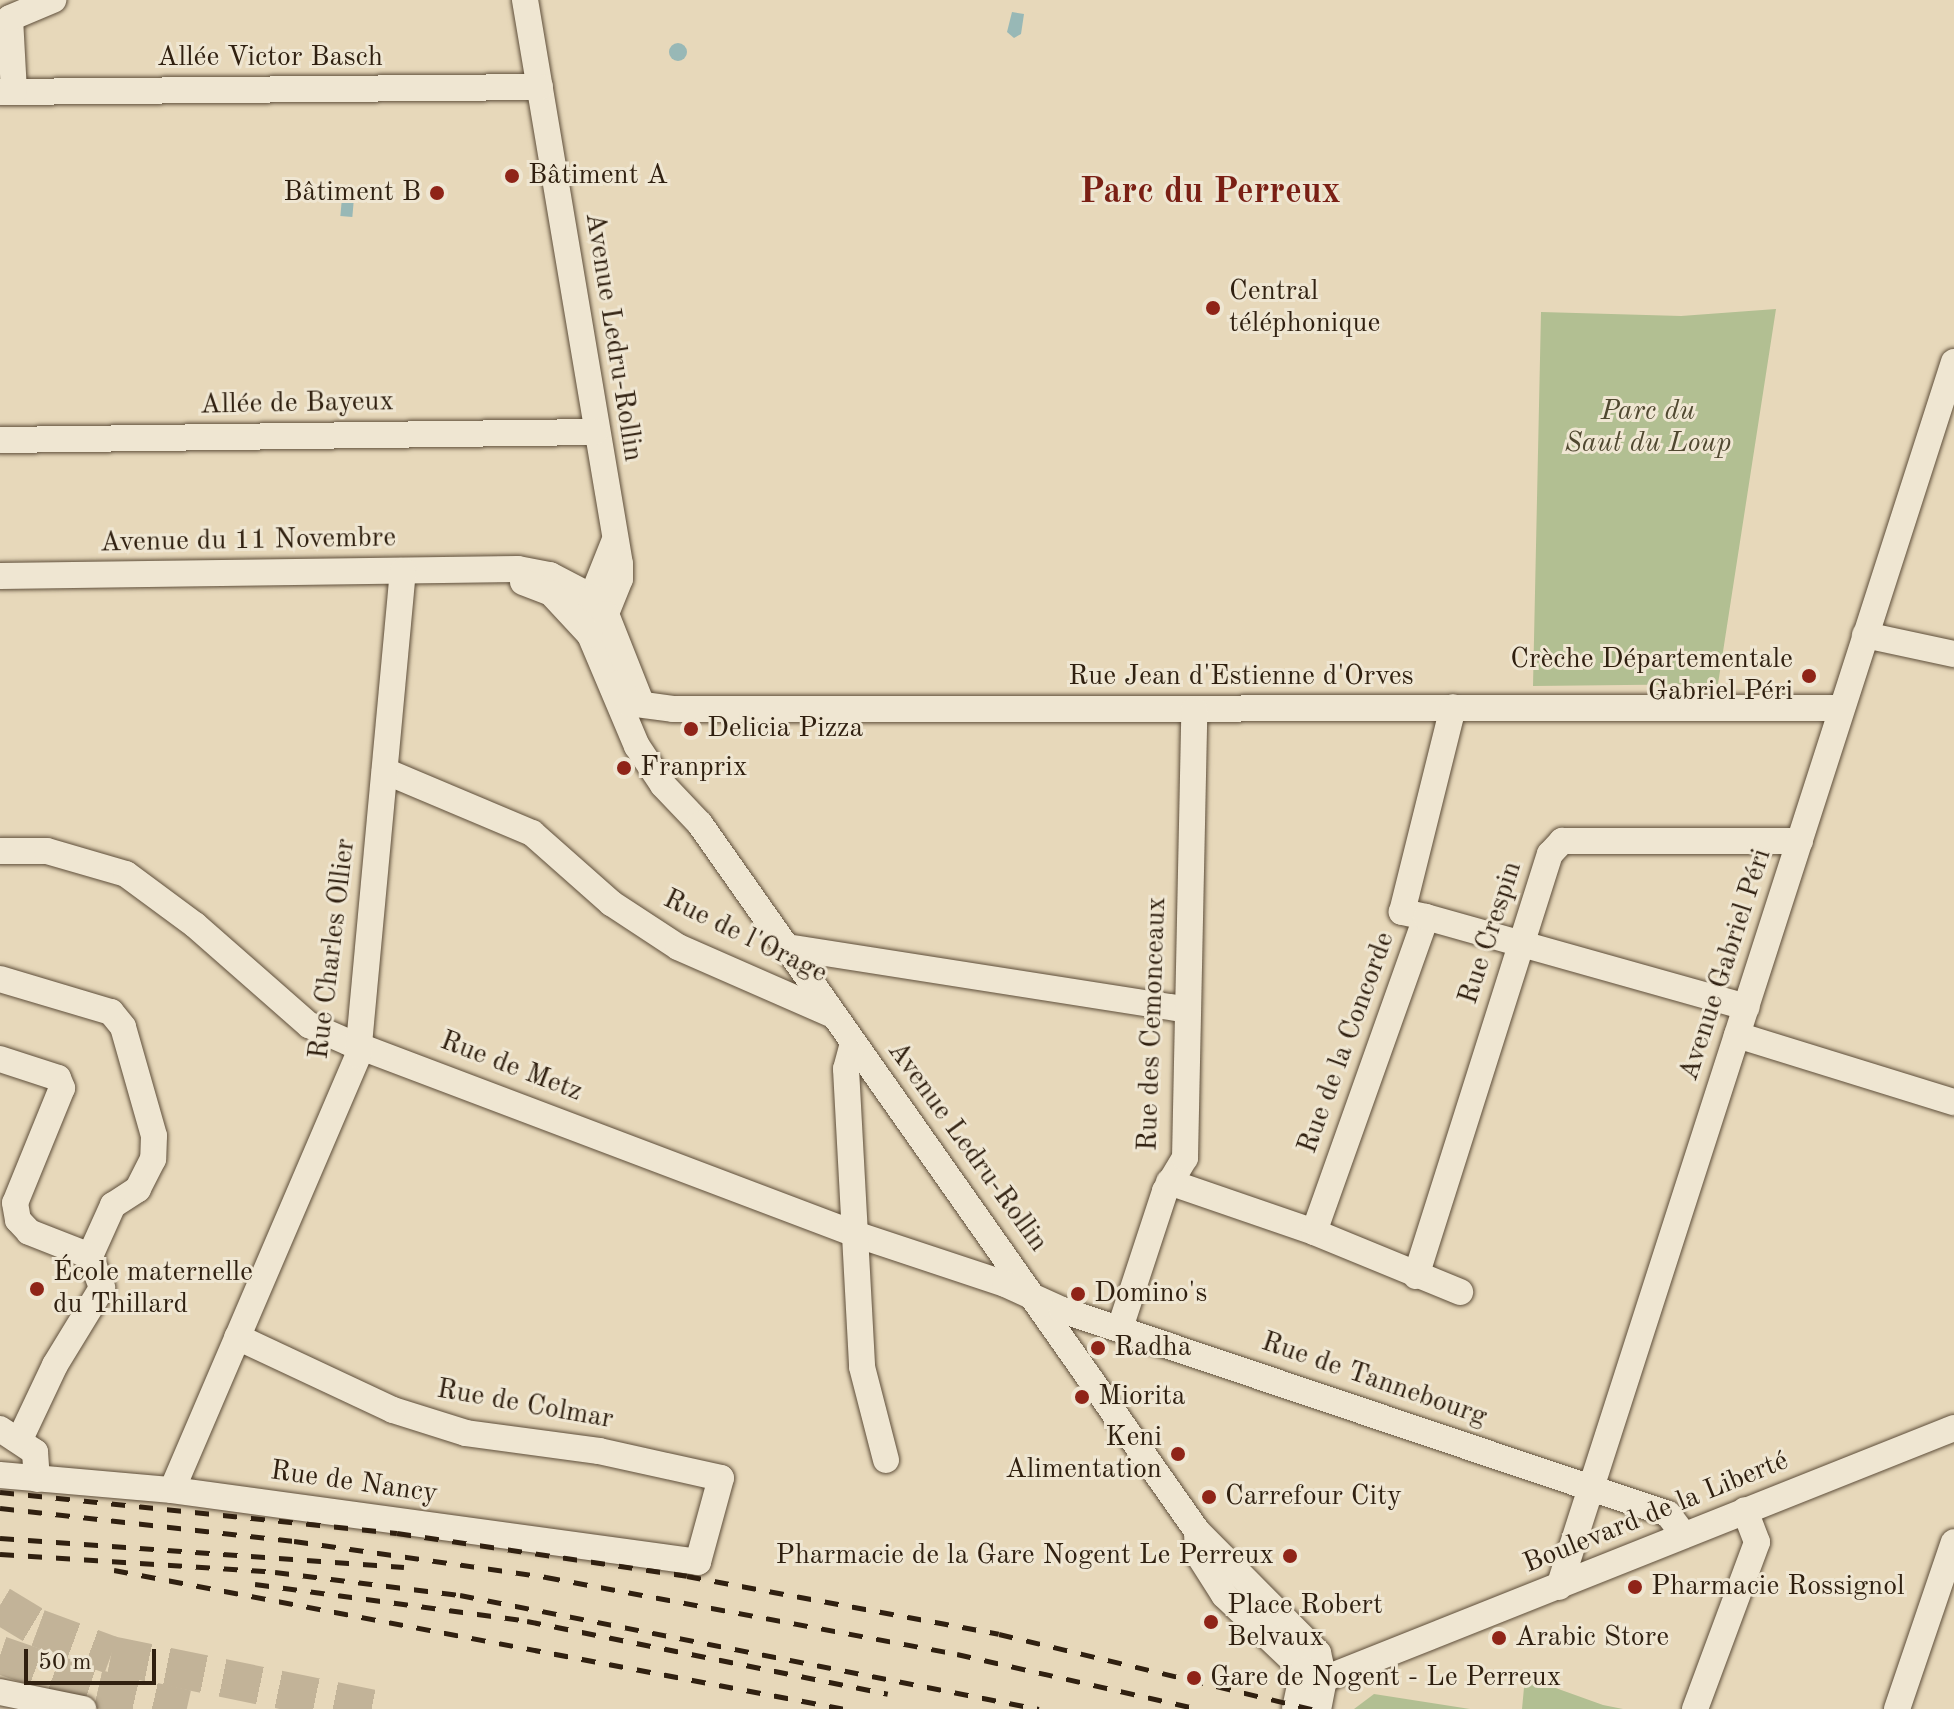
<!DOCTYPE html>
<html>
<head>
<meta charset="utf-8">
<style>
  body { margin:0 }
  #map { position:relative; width:1954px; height:1709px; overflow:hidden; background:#e7d8ba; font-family:"Old Standard TT",serif }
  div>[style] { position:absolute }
  .green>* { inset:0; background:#b2bf92 }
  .water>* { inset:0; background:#98b8b6; transform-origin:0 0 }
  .round { border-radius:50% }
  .highway-tunnel>* { height:38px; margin-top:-19px; transform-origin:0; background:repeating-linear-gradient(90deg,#c2b398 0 38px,transparent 0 57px) }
  .roads { filter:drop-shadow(0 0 2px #5e4e3a) drop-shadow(0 0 2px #5e4e3a) }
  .minor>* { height:26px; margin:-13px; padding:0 13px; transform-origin:13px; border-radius:13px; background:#efe6d2 }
  .rail>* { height:5px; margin-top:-2.5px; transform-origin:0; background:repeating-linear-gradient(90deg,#302010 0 14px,transparent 0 28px) }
  .dots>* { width:22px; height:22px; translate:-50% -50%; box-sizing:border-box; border:4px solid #efe6d2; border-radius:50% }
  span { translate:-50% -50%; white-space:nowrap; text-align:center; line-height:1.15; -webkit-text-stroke:6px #efe6d2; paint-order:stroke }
  .street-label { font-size:28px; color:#302010 }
  .poi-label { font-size:28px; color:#302010 }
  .left { translate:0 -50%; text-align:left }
  .right { translate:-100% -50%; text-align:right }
  .park-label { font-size:28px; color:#504830; font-style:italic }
  .district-label { font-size:36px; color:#7a1f14; font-weight:700 }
  .scale { position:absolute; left:24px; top:1649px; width:132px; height:36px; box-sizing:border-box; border:4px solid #302010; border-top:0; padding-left:10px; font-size:24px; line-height:28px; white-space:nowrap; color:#302010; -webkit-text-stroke:6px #efe6d2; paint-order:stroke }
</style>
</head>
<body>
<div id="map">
  <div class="green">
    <i style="clip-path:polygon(1776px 309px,1718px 684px,1533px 686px,1541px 312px,1681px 316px)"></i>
    <i style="clip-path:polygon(1525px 1677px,1603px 1705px,1623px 1709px,1522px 1709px)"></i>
    <i style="clip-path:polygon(1374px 1694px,1470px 1709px,1354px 1709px)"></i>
  </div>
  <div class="water">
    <i style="clip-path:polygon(1012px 12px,1024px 14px,1021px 34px,1014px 38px,1007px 32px)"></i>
    <i class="round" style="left:669px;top:43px;width:18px;height:18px"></i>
    <i style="left:343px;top:186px;width:12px;height:30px;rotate:5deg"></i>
  </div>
  <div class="highway-tunnel">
    <i style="left:0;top:1605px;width:44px;rotate:31.2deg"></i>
    <i style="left:38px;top:1628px;width:78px;rotate:20.3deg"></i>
    <i style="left:111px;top:1655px;width:268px;rotate:11.6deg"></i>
    <i style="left:0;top:1655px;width:104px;rotate:19.1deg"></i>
    <i style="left:98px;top:1689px;width:91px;rotate:12.7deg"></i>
  </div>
  <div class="roads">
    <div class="minor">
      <i style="left:525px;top:0;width:572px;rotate:80.44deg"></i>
      <i style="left:620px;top:564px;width:15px;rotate:90deg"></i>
      <i style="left:620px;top:579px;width:38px;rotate:112deg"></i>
      <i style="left:606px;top:614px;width:16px;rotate:165deg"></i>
      <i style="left:0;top:92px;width:540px;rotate:-0.53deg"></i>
      <i style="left:14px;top:92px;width:74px;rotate:-93.1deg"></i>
      <i style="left:10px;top:18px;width:47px;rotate:-22.7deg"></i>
      <i style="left:0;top:440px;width:595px;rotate:-0.77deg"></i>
      <i style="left:614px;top:542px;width:59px;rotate:111.8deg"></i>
      <i style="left:592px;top:597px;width:38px;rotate:93deg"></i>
      <i style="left:590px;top:635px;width:121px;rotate:67.1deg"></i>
      <i style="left:637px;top:746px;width:47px;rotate:56.3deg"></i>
      <i style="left:663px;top:785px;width:54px;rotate:46.5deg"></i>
      <i style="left:700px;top:824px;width:864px;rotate:54.89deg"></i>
      <i style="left:1197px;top:1531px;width:172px;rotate:45.2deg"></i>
      <i style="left:1318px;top:1653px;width:27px;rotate:77deg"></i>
      <i style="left:1324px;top:1679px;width:31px;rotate:101deg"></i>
      <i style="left:0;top:576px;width:518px;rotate:-0.77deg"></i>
      <i style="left:518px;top:569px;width:33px;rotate:11deg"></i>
      <i style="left:550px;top:575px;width:47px;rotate:27.6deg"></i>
      <i style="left:592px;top:597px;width:22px;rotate:51deg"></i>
      <i style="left:606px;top:614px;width:92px;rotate:68.4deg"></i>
      <i style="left:523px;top:582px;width:30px;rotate:21deg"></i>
      <i style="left:551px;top:593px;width:57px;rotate:47.1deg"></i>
      <i style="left:1865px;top:635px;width:91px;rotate:12.1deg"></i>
      <i style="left:619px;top:683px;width:22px;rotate:63deg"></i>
      <i style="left:629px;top:703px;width:44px;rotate:7.8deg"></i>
      <i style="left:673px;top:709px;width:1167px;rotate:-0.05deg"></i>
      <i style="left:385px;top:771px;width:160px;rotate:22.9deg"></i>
      <i style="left:532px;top:833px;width:106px;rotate:41.5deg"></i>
      <i style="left:611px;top:903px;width:80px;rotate:33.3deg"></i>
      <i style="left:678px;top:947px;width:169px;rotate:23.7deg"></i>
      <i style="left:0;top:851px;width:47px"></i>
      <i style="left:47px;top:851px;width:82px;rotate:16.2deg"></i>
      <i style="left:126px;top:874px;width:86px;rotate:36.5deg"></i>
      <i style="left:195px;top:925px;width:152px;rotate:41.3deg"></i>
      <i style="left:309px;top:1025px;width:43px;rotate:23.6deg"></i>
      <i style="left:348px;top:1042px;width:545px;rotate:20.73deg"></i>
      <i style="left:858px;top:1235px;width:155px;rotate:18.4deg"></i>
      <i style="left:1005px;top:1284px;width:63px;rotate:24.5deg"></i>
      <i style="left:1062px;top:1310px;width:639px;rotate:18.6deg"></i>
      <i style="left:1668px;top:1514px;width:26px;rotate:53deg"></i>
      <i style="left:1426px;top:917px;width:25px;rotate:-168deg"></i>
      <i style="left:1402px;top:912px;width:211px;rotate:-76deg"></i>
      <i style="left:787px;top:947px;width:403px;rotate:8.9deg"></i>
      <i style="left:0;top:979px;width:116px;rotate:16.6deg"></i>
      <i style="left:111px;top:1012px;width:19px;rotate:51deg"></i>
      <i style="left:123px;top:1027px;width:113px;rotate:74.1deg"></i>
      <i style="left:154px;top:1136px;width:23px;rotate:92deg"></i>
      <i style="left:153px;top:1159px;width:34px;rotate:117deg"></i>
      <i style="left:138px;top:1189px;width:30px;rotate:147deg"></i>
      <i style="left:113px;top:1205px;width:56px;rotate:114.3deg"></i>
      <i style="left:90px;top:1256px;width:34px;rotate:69deg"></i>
      <i style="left:102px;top:1288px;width:90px;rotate:121.4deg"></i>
      <i style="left:55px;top:1365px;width:82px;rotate:115.3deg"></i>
      <i style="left:1737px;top:1035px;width:227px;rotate:17.2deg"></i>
      <i style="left:853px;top:1043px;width:27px;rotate:105deg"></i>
      <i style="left:846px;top:1069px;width:298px;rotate:86.9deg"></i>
      <i style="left:862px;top:1367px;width:96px;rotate:75.5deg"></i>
      <i style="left:0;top:1059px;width:61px;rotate:18.1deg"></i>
      <i style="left:58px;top:1078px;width:11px;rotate:68deg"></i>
      <i style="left:62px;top:1088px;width:124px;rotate:112.2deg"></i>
      <i style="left:15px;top:1203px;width:17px;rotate:80deg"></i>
      <i style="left:18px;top:1220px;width:16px;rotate:47deg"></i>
      <i style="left:29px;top:1232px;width:66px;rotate:21.5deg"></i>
      <i style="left:1169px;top:1182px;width:153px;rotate:19deg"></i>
      <i style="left:1314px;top:1232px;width:158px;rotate:22.3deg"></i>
      <i style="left:1314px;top:1232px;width:334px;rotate:-70.4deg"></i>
      <i style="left:1426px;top:917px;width:333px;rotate:15.7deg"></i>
      <i style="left:1416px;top:1276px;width:443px;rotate:-72.4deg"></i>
      <i style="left:1550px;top:854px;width:18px;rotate:-47deg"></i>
      <i style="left:1562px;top:841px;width:238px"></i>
      <i style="left:1120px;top:1328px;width:144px;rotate:-71.8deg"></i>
      <i style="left:1165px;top:1191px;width:39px;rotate:-59deg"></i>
      <i style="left:1185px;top:1158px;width:448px;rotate:-88.8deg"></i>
      <i style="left:0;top:1429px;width:42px;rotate:33.3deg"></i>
      <i style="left:35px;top:1452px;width:27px;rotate:86deg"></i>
      <i style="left:0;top:1475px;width:173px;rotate:5deg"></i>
      <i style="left:172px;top:1490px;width:531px;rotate:7.79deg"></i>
      <i style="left:698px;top:1562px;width:87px;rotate:-74.7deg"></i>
      <i style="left:721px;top:1478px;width:125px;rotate:-167.5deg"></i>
      <i style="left:599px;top:1451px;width:134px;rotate:-172.3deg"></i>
      <i style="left:466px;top:1433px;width:77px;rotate:-162.5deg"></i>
      <i style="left:393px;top:1410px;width:172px;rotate:-154.9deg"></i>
      <i style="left:172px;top:1490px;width:473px;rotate:-66.8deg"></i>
      <i style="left:358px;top:1055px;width:486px;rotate:-84.7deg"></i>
      <i style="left:1197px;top:1531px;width:23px;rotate:88deg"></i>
      <i style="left:1198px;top:1554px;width:49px;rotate:57.6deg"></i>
      <i style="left:1224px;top:1595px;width:109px;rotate:43.5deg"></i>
      <i style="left:1303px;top:1670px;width:23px;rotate:23deg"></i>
      <i style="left:1559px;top:1587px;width:1287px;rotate:-72.13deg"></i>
      <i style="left:1324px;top:1679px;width:678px;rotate:-21.72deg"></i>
      <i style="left:0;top:1692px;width:85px;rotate:11.6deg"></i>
      <i style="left:1295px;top:1709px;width:40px;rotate:-78deg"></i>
      <i style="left:1695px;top:1709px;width:178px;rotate:-69.6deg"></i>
      <i style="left:1757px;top:1542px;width:34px;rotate:-111deg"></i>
      <i style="left:1897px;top:1709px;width:176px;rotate:-71.2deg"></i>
    </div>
  </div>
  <div class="rail">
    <i style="left:0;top:1492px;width:399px;rotate:5.9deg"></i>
    <i style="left:397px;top:1533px;width:293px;rotate:8.4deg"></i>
    <i style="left:687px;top:1576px;width:317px;rotate:10.5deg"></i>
    <i style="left:999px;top:1634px;width:322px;rotate:13.5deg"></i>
    <i style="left:0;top:1508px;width:296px;rotate:6.4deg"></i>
    <i style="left:294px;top:1541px;width:255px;rotate:8.1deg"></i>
    <i style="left:546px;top:1577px;width:418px;rotate:10.6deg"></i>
    <i style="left:957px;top:1654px;width:248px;rotate:12.8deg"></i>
    <i style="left:0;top:1538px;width:405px;rotate:4.1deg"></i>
    <i style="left:0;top:1554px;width:276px;rotate:3.7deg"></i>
    <i style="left:275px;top:1572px;width:186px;rotate:7.1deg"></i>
    <i style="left:460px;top:1595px;width:590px;rotate:11.14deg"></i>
    <i style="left:114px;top:1570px;width:744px;rotate:10.77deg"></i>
    <i style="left:255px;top:1584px;width:275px;rotate:7.7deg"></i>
    <i style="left:527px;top:1621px;width:368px;rotate:11.4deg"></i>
  </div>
  <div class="dots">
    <i style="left:512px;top:176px;background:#8f2418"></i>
    <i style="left:437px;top:193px;background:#8f2418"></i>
    <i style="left:1213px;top:308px;background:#8f2418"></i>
    <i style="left:1809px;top:676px;background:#8f2418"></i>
    <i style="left:691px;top:729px;background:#8f2418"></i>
    <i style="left:624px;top:768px;background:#8f2418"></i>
    <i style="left:37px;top:1289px;background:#8f2418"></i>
    <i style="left:1078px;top:1294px;background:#8f2418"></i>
    <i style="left:1098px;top:1348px;background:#8f2418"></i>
    <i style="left:1082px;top:1397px;background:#8f2418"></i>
    <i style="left:1178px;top:1454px;background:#8f2418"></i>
    <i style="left:1209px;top:1497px;background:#8f2418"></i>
    <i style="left:1290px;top:1556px;background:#8f2418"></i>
    <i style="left:1635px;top:1587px;background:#8f2418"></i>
    <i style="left:1211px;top:1622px;background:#8f2418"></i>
    <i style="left:1499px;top:1638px;background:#8f2418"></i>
    <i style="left:1194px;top:1678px;background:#8f2418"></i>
  </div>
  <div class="street-label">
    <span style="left:270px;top:58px">Allée Victor Basch</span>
    <span style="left:613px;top:337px;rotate:81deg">Avenue Ledru-Rollin</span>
    <span style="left:297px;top:404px;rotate:-1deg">Allée de Bayeux</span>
    <span style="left:248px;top:541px;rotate:-1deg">Avenue du 11 Novembre</span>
    <span style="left:1241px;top:677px">Rue Jean d'Estienne d'Orves</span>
    <span style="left:1491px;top:933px;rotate:-72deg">Rue Crespin</span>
    <span style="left:745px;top:937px;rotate:26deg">Rue de l'Orage</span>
    <span style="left:333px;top:949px;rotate:-83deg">Rue Charles Ollier</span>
    <span style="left:1726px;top:965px;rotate:-72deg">Avenue Gabriel Péri</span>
    <span style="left:1153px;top:1024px;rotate:-88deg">Rue des Cemonceaux</span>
    <span style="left:1347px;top:1043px;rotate:-70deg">Rue de la Concorde</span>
    <span style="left:511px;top:1067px;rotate:21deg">Rue de Metz</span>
    <span style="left:967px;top:1147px;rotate:54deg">Avenue Ledru-Rollin</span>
    <span style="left:1374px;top:1380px;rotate:19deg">Rue de Tannebourg</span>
    <span style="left:525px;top:1405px;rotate:10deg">Rue de Colmar</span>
    <span style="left:354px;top:1483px;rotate:8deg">Rue de Nancy</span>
    <span style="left:1656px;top:1513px;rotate:-22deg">Boulevard de la Liberté</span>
  </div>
  <div class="poi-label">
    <span class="left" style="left:528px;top:176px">Bâtiment A</span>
    <span class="right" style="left:421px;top:193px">Bâtiment B</span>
    <span class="left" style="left:1229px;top:308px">Central<br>téléphonique</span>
    <span class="right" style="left:1793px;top:676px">Crèche Départementale<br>Gabriel Péri</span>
    <span class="left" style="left:707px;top:729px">Delicia Pizza</span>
    <span class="left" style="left:640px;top:768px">Franprix</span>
    <span class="left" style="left:53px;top:1289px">École maternelle<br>du Thillard</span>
    <span class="left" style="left:1094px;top:1294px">Domino's</span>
    <span class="left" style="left:1114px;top:1348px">Radha</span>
    <span class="left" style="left:1098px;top:1397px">Miorita</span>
    <span class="right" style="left:1162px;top:1454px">Keni<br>Alimentation</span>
    <span class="left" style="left:1225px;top:1497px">Carrefour City</span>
    <span class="right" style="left:1274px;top:1556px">Pharmacie de la Gare Nogent Le Perreux</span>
    <span class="left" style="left:1651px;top:1587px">Pharmacie Rossignol</span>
    <span class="left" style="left:1227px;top:1622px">Place Robert<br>Belvaux</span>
    <span class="left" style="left:1515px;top:1638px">Arabic Store</span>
    <span class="left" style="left:1210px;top:1678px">Gare de Nogent - Le Perreux</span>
  </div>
  <div class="park-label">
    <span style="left:1648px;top:428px">Parc du<br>Saut du Loup</span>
  </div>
  <div class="district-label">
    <span style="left:1210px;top:194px">Parc du Perreux</span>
  </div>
  <div class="scale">50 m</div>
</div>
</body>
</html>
